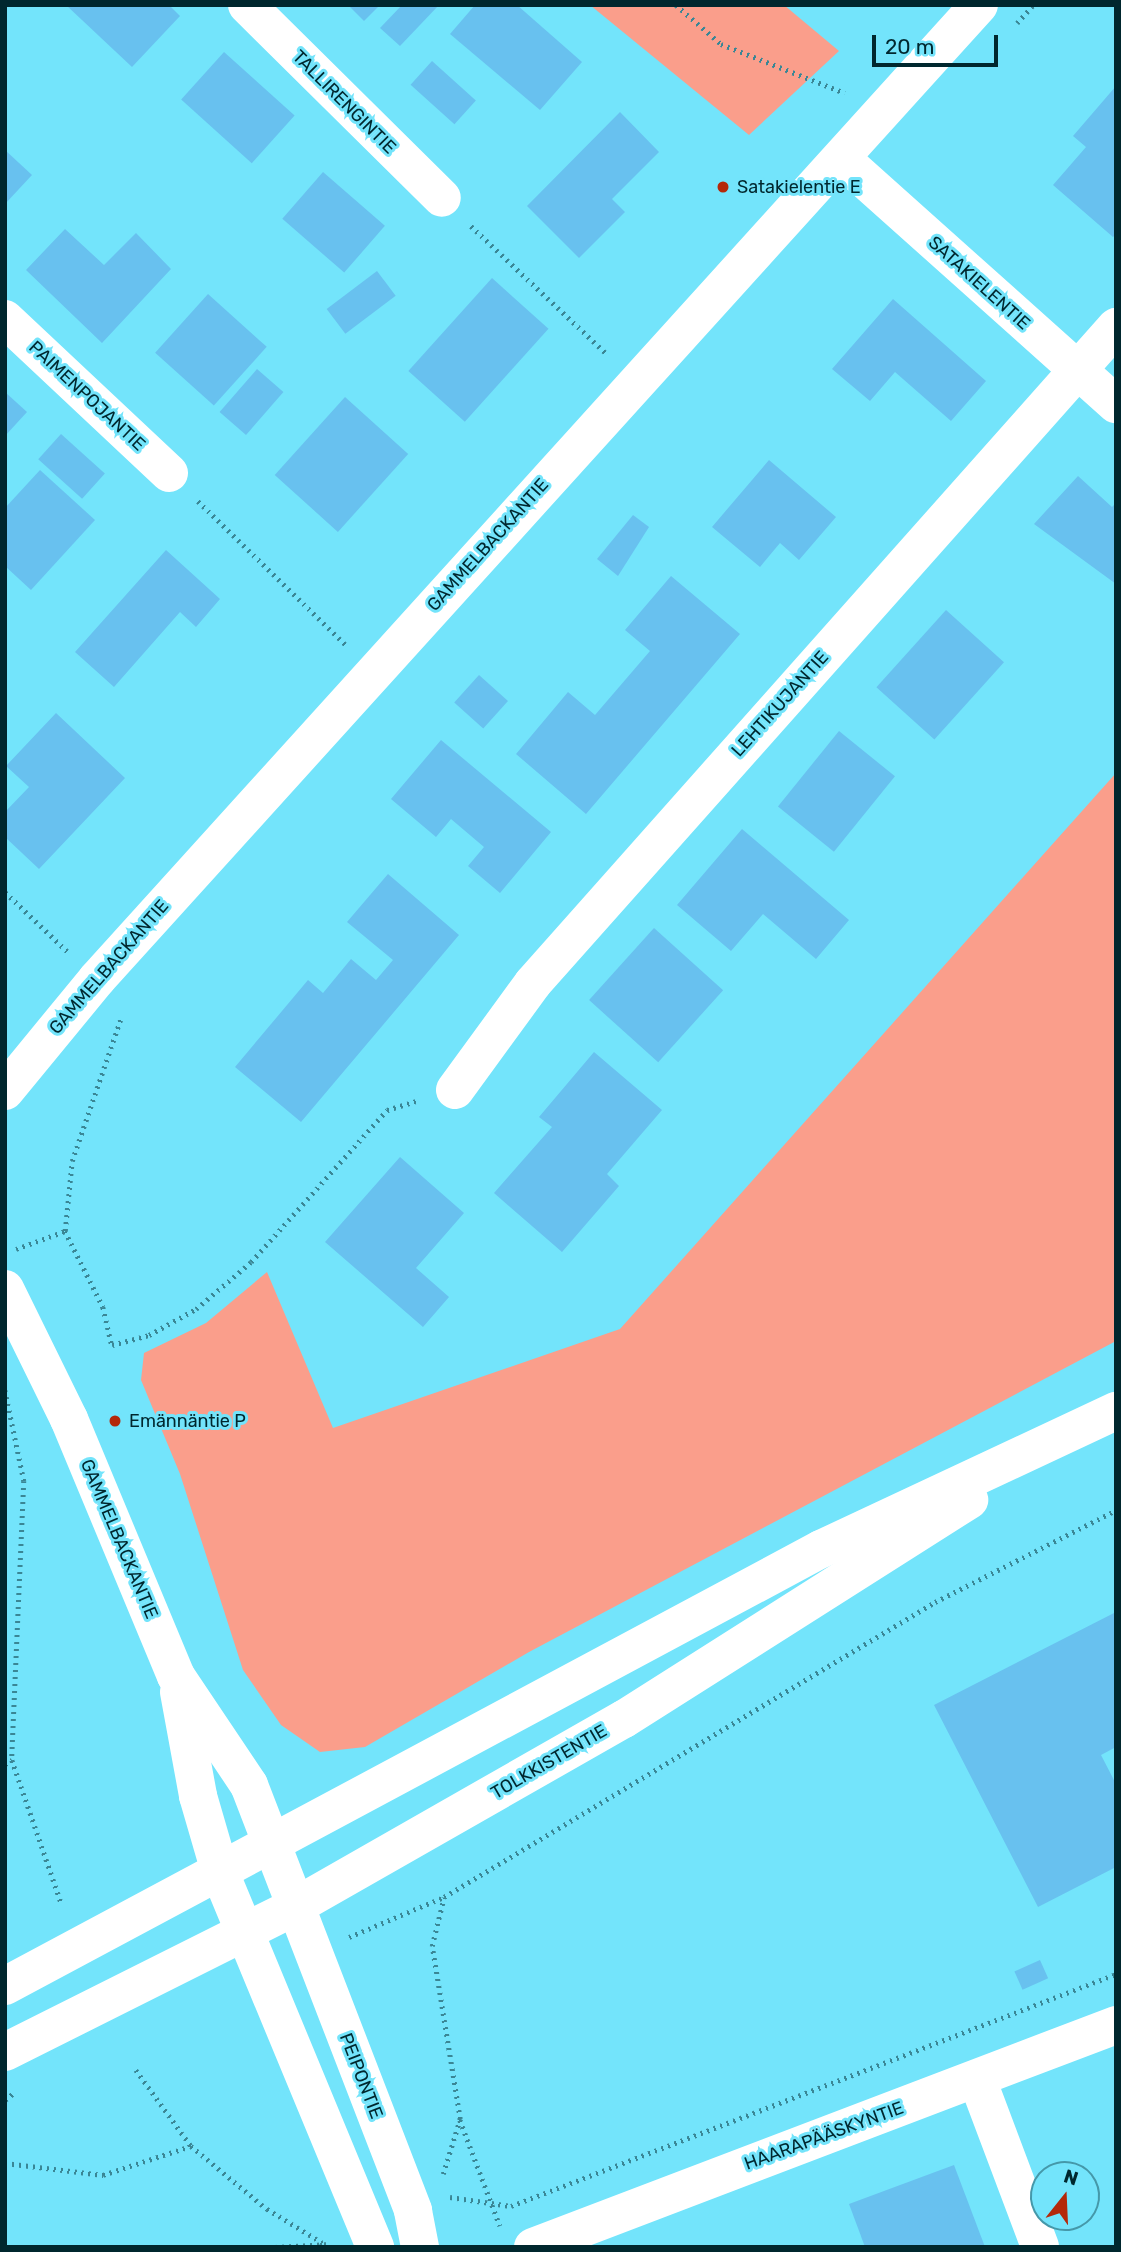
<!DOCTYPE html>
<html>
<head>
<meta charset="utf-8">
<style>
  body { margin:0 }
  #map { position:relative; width:1121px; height:2252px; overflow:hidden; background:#73e4fb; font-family:Rubik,sans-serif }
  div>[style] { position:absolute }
  .green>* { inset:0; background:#fa9e8b }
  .building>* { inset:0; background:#68c1ef; transform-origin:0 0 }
  .path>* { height:4.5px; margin-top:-2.25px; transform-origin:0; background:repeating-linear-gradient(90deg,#3a8695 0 2px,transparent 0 7px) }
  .minor>* { height:38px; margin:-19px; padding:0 19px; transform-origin:19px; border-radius:19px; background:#fff }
  .dots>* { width:19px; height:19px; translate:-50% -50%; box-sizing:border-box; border:4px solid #73e4fb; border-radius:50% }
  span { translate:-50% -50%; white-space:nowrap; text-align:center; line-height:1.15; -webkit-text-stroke:6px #73e4fb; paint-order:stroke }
  .street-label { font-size:18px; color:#00272e }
  .poi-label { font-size:18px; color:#00272e }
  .left { translate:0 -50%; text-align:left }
  .frame { position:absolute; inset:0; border:7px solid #00272e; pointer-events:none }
  .north { position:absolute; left:1030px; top:2161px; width:70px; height:70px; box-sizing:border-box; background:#73e4fb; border:2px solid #4598a9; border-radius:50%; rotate:18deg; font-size:19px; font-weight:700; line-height:28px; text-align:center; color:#00272e }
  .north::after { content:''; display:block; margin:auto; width:24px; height:32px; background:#b42809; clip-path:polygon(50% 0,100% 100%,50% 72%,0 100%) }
  .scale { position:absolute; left:872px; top:35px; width:126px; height:32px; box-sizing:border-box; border:4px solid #00272e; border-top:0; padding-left:9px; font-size:21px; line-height:24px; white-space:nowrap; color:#00272e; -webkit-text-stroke:5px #73e4fb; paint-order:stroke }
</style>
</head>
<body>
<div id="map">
  <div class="green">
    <i style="clip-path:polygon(590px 5px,784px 5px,839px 51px,749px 135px)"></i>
    <i style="clip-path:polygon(1116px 773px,1116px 1341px,529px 1652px,365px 1747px,320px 1752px,281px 1725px,243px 1670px,180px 1474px,141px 1380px,144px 1353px,206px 1323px,267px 1272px,333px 1428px,620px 1329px)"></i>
  </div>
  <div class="building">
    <i style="clip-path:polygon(66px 5px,169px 5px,180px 16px,132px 67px)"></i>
    <i style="clip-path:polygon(348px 5px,380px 5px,364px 21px)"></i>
    <i style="clip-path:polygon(402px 5px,439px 5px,400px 46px,380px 28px)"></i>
    <i style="clip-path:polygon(475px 5px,517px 5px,582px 62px,540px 110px,450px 34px)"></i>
    <i style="left:224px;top:52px;width:95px;height:64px;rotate:42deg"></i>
    <i style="left:432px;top:61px;width:59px;height:32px;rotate:42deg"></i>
    <i style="clip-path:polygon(1116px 86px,1116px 234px,1113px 237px,1053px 185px,1086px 147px,1073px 136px)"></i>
    <i style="clip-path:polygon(620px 112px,659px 152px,612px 199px,625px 212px,579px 258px,527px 206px)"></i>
    <i style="clip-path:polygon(5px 150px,32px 175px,5px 204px)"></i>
    <i style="left:323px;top:172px;width:82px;height:62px;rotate:41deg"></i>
    <i style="clip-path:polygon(65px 229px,104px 265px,136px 233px,171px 269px,102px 343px,26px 270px)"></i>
    <i style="left:377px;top:271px;width:31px;height:63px;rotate:53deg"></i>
    <i style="left:492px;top:278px;width:76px;height:125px;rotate:42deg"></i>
    <i style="left:208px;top:294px;width:79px;height:79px;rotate:42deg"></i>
    <i style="clip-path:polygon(893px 299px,986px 381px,951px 421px,895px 372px,870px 401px,832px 369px)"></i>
    <i style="left:257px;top:369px;width:35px;height:57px;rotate:41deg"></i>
    <i style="clip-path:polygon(5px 392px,27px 412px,5px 436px)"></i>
    <i style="left:345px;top:397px;width:85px;height:105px;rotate:42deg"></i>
    <i style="left:61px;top:434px;width:59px;height:34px;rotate:42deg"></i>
    <i style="clip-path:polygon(769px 460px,836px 517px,799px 560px,780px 543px,760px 567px,712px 527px)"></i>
    <i style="clip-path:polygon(40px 470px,95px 520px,31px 590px,5px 566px,5px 508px)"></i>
    <i style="clip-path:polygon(1078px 476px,1112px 507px,1116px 503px,1116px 584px,1034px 524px)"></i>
    <i style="clip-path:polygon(633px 515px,649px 527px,618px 576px,597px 559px)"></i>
    <i style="clip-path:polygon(166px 550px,220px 599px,196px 627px,180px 612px,114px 687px,75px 652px)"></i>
    <i style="clip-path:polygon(671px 576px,740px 634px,586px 814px,516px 754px,568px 692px,595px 715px,650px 651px,625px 630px)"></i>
    <i style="left:946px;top:610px;width:78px;height:104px;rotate:42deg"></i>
    <i style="left:479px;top:675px;width:39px;height:37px;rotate:42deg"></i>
    <i style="clip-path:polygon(56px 713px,125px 778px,39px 869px,5px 837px,5px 812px,29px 787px,6px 766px)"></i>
    <i style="left:839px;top:731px;width:72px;height:97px;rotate:39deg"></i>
    <i style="clip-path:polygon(441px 740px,551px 832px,500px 893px,468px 866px,484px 847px,451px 819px,436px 837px,391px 799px)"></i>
    <i style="clip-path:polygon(742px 829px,849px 920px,816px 959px,763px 914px,731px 951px,677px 905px)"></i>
    <i style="clip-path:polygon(388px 874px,459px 935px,301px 1122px,235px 1067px,308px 980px,323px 993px,351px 959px,376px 980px,393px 960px,347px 922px)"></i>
    <i style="left:654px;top:928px;width:93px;height:97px;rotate:42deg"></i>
    <i style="clip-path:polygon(594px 1052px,662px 1110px,607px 1174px,619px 1186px,562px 1252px,494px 1193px,552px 1127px,539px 1117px)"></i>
    <i style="clip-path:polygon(400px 1157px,464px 1213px,416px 1268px,449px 1297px,423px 1327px,325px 1242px)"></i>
    <i style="clip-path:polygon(1116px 1612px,1116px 1747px,1101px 1755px,1116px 1784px,1116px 1867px,1038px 1907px,934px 1705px)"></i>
    <i style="left:1040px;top:1960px;width:20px;height:28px;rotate:66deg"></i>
    <i style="clip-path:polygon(954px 2165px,985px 2247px,865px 2247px,849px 2204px)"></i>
  </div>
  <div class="path">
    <i style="left:676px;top:5px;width:60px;rotate:40.9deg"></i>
    <i style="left:721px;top:44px;width:133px;rotate:21.6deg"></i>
    <i style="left:1017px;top:23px;width:24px;rotate:-48deg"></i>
    <i style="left:471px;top:226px;width:187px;rotate:43.3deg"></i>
    <i style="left:198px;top:501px;width:208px;rotate:44.2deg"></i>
    <i style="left:5px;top:892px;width:87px;rotate:43.6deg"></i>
    <i style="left:65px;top:1231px;width:85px;rotate:63.4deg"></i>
    <i style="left:103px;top:1307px;width:39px;rotate:77deg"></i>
    <i style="left:112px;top:1345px;width:38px;rotate:-15deg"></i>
    <i style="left:149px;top:1335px;width:54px;rotate:-29deg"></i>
    <i style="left:196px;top:1309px;width:72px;rotate:-40.5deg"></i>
    <i style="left:251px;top:1262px;width:204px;rotate:-48.2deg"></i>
    <i style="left:387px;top:1110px;width:31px;rotate:-17deg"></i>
    <i style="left:16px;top:1249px;width:52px;rotate:-20.2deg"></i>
    <i style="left:65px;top:1231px;width:70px;rotate:-84.3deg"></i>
    <i style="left:72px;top:1161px;width:151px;rotate:-71.1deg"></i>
    <i style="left:5px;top:1390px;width:93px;rotate:78.2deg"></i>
    <i style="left:24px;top:1481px;width:279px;rotate:92.5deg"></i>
    <i style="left:12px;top:1760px;width:150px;rotate:71deg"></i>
    <i style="left:5px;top:1764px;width:8px;rotate:-30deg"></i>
    <i style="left:349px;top:1937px;width:103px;rotate:-22.8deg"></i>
    <i style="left:136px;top:2070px;width:94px;rotate:54.1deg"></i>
    <i style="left:191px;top:2146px;width:99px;rotate:39.7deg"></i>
    <i style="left:267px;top:2209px;width:69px;rotate:31.4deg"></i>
    <i style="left:5px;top:2100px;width:13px;rotate:-39deg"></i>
    <i style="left:460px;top:2120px;width:113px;rotate:69.3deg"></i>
    <i style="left:5px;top:2163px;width:99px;rotate:7deg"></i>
    <i style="left:103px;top:2175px;width:93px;rotate:-18.2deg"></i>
    <i style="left:443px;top:2174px;width:58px;rotate:-72.8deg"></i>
    <i style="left:460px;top:2119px;width:175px;rotate:-99.2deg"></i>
    <i style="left:432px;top:1946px;width:50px;rotate:-76.2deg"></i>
    <i style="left:444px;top:1897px;width:573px;rotate:-31deg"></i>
    <i style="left:935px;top:1602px;width:203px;rotate:-26.9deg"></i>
    <i style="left:450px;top:2197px;width:62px;rotate:8.4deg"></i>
    <i style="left:511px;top:2206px;width:648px;rotate:-20.98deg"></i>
    <i style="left:275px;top:2247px;width:55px;rotate:-3.1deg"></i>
  </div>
  <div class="minor">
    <i style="left:247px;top:5px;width:274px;rotate:44.7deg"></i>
    <i style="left:844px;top:161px;width:365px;rotate:41.8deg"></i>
    <i style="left:5px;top:319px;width:225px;rotate:43.2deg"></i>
    <i style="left:455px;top:1090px;width:132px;rotate:-53.9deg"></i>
    <i style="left:533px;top:983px;width:878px;rotate:-48.37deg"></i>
    <i style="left:5px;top:1091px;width:145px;rotate:-50.6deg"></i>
    <i style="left:97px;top:979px;width:1314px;rotate:-47.84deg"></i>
    <i style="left:5px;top:1289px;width:145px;rotate:63.8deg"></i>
    <i style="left:69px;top:1419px;width:278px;rotate:67.4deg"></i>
    <i style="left:176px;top:1676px;width:131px;rotate:56.2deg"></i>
    <i style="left:249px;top:1785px;width:456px;rotate:68.9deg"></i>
    <i style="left:413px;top:2211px;width:37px;rotate:79deg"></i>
    <i style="left:179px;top:1692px;width:106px;rotate:79.6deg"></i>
    <i style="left:198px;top:1796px;width:82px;rotate:73.8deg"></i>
    <i style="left:221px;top:1875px;width:403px;rotate:67.5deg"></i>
    <i style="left:5px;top:1986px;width:926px;rotate:-28.17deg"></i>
    <i style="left:821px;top:1549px;width:326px;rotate:-25.1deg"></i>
    <i style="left:5px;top:2052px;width:323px;rotate:-26.6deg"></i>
    <i style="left:294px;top:1907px;width:380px;rotate:-29.7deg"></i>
    <i style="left:624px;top:1719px;width:409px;rotate:-32.4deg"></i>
    <i style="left:977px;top:2079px;width:179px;rotate:69.4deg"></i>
    <i style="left:533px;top:2247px;width:624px;rotate:-20.85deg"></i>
  </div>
  <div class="dots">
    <i style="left:723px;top:187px;background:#b42809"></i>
    <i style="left:115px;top:1421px;background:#b42809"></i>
  </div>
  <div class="street-label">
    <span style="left:344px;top:102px;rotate:45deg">TALLIRENGINTIE</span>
    <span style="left:979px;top:283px;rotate:42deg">SATAKIELENTIE</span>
    <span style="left:87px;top:396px;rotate:43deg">PAIMENPOJANTIE</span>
    <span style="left:488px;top:545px;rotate:-48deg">GAMMELBACKANTIE</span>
    <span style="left:780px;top:704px;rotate:-48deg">LEHTIKUJANTIE</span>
    <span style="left:109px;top:967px;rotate:-49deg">GAMMELBACKANTIE</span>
    <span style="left:119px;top:1539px;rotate:67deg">GAMMELBACKANTIE</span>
    <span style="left:549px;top:1762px;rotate:-30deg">TOLKKISTENTIE</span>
    <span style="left:361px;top:2076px;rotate:69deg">PEIPONTIE</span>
    <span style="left:824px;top:2136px;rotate:-20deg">HAARAPÄÄSKYNTIE</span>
  </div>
  <div class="poi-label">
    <span class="left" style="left:737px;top:187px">Satakielentie E</span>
    <span class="left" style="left:129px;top:1421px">Emännäntie P</span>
  </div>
  <div class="frame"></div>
  <div class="north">N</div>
  <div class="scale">20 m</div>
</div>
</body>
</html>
